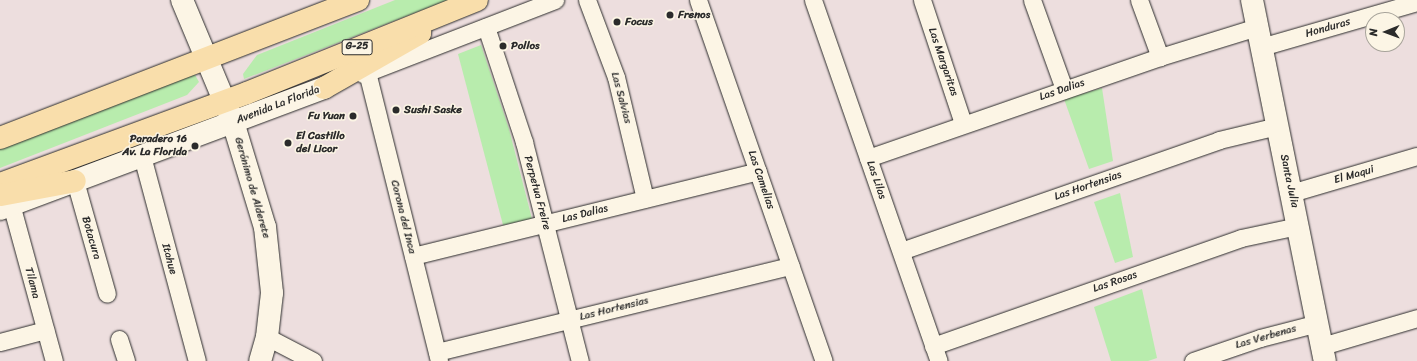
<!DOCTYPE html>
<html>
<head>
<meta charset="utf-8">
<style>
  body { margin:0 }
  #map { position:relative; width:1417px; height:361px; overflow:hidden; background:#eddede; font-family:Sriracha,sans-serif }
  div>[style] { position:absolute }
  .green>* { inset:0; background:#b8ecad }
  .roads { filter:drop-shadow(0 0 1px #2b2b2b) drop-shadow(0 0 1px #2b2b2b) }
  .street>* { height:17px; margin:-8.5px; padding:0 8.5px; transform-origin:8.5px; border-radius:8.5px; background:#fcf5e5 }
  .secondary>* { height:22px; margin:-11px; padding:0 11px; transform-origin:11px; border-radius:11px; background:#fcf5e5 }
  .primary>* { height:22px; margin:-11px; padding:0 11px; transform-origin:11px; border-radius:11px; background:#f9deab }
  .dots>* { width:11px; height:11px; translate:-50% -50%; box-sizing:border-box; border:2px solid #fcf5e5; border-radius:50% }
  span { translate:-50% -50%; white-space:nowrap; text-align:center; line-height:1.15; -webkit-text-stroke:3px #fcf5e5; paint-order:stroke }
  .shield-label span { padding:1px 3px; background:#fcf5e5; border:1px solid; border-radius:3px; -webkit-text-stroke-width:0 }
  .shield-label { font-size:10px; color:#2b2b2b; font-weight:700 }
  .poi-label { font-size:11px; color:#2b2b2b; font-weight:700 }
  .left { translate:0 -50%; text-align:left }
  .right { translate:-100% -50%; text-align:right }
  .street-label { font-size:11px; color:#2b2b2b }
  .north { position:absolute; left:1365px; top:12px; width:40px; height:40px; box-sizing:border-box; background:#fcf5e5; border:1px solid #a8a49b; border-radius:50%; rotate:269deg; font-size:11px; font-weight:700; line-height:16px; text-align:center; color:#2b2b2b }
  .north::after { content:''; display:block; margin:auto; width:14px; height:18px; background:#2b2b2b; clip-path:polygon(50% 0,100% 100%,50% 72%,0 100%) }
</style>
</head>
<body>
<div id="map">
  <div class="green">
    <i style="clip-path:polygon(395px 0,448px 0,244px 79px,243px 74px,257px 55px)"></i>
    <i style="clip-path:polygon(481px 45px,509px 129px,532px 219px,503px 225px,458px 54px)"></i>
    <i style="clip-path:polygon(194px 73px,199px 82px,187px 95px,0 168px,0 145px)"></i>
    <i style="clip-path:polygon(1102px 88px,1113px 161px,1089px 169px,1064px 99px)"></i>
    <i style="clip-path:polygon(1120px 193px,1133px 257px,1115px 263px,1094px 202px)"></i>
    <i style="clip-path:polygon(1142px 289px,1157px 358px,1148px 361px,1111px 361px,1094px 307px)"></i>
  </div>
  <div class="roads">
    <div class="street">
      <i style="left:587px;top:0;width:82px;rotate:69.4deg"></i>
      <i style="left:616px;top:77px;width:125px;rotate:76.6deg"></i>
      <i style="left:698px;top:0;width:382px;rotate:70.8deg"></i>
      <i style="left:813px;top:0;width:382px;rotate:70.8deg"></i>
      <i style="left:922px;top:0;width:130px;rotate:71.6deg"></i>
      <i style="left:1032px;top:0;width:95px;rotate:70.2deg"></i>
      <i style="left:1139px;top:0;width:61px;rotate:69.8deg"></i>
      <i style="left:486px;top:27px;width:121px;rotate:71.7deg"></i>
      <i style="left:524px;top:142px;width:226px;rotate:75.7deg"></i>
      <i style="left:1261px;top:47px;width:162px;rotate:-16.1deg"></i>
      <i style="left:367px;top:72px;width:298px;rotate:76deg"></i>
      <i style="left:363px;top:74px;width:206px;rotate:-21.1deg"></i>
      <i style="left:142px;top:156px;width:212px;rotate:75deg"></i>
      <i style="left:868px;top:158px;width:309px;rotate:-19.1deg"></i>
      <i style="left:1160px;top:57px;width:102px;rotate:-17.2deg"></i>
      <i style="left:75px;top:181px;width:117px;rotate:74.2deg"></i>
      <i style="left:1291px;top:193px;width:131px;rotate:-16.4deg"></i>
      <i style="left:11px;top:204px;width:163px;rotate:74.7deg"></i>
      <i style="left:901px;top:251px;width:337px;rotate:-19.2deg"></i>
      <i style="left:1219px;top:140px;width:60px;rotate:-13.6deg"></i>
      <i style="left:413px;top:256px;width:355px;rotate:-13.8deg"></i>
      <i style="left:267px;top:337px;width:52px;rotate:27.6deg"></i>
      <i style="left:119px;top:339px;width:23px;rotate:72deg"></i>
      <i style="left:0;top:342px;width:47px;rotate:-14.9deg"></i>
      <i style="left:933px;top:346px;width:326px;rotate:-19.3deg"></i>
      <i style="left:1241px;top:238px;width:58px;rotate:-11.9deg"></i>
      <i style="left:1322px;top:346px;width:99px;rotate:-16.4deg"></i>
      <i style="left:437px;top:352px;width:364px;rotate:-13.7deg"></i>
      <i style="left:1193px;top:361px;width:71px;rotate:-18.9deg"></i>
      <i style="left:1260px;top:338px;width:60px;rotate:-14.5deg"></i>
    </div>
    <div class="secondary">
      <i style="left:182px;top:0;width:132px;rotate:67.3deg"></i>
      <i style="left:233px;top:122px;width:110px;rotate:73.1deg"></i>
      <i style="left:265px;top:227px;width:66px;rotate:83.9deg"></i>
      <i style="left:272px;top:293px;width:44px;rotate:96.5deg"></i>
      <i style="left:267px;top:337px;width:25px;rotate:106deg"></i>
      <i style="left:1252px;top:0;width:368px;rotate:78.6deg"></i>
      <i style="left:0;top:209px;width:346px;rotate:-20.5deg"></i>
    </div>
    <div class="primary">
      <i style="left:324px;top:88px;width:111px;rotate:-29.8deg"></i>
      <i style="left:0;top:138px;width:384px;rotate:-21.1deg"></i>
      <i style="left:0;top:184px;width:263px;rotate:-20.2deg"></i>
      <i style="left:247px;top:93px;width:248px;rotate:-22deg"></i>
      <i style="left:1px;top:195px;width:75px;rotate:-10.7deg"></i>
    </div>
  </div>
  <div class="dots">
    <i style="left:670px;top:15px;background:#2b2b2b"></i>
    <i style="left:617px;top:22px;background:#2b2b2b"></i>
    <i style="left:503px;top:46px;background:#2b2b2b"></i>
    <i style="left:396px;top:110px;background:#2b2b2b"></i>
    <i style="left:353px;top:116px;background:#2b2b2b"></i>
    <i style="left:288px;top:143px;background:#2b2b2b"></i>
    <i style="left:195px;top:146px;background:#2b2b2b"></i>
  </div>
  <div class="shield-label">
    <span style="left:357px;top:47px">G-25</span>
  </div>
  <div class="poi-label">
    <span class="left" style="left:678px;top:15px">Frenos</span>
    <span class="left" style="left:625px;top:22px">Focus</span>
    <span class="left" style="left:511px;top:46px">Pollos</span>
    <span class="left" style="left:404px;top:110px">Sushi Saske</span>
    <span class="right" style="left:345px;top:116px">Fu Yuan</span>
    <span class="left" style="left:296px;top:143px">El Castillo<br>del Licor</span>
    <span class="right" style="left:187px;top:146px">Paradero 16<br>Av. La Florida</span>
  </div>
  <div class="street-label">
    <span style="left:1328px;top:28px;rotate:-16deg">Honduras</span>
    <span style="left:943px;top:62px;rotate:71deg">Las Margaritas</span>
    <span style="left:1062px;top:90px;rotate:-19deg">Las Dalias</span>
    <span style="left:621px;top:98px;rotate:75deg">Las Salvias</span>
    <span style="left:278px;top:105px;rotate:-21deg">Avenida La Florida</span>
    <span style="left:1354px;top:175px;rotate:-16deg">El Maqui</span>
    <span style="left:761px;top:180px;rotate:71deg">Las Camelias</span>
    <span style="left:876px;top:180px;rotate:71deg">Las Lilas</span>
    <span style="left:1289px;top:181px;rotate:78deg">Santa Julia</span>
    <span style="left:1088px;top:186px;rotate:-19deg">Las Hortensias</span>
    <span style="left:252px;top:188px;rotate:74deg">Gerónimo de Alderete</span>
    <span style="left:537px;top:193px;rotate:75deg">Perpetua Freire</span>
    <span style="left:585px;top:214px;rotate:-14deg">Las Dalias</span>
    <span style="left:403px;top:217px;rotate:76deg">Corona del Inca</span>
    <span style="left:91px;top:238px;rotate:74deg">Botacura</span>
    <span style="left:169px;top:259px;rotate:75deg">Itahue</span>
    <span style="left:1115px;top:282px;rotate:-19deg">Las Rosas</span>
    <span style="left:32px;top:283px;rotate:75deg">Tilama</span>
    <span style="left:614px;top:309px;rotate:-14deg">Las Hortensias</span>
    <span style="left:1266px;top:337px;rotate:-16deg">Las Verbenas</span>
  </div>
  <div class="north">N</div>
</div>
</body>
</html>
